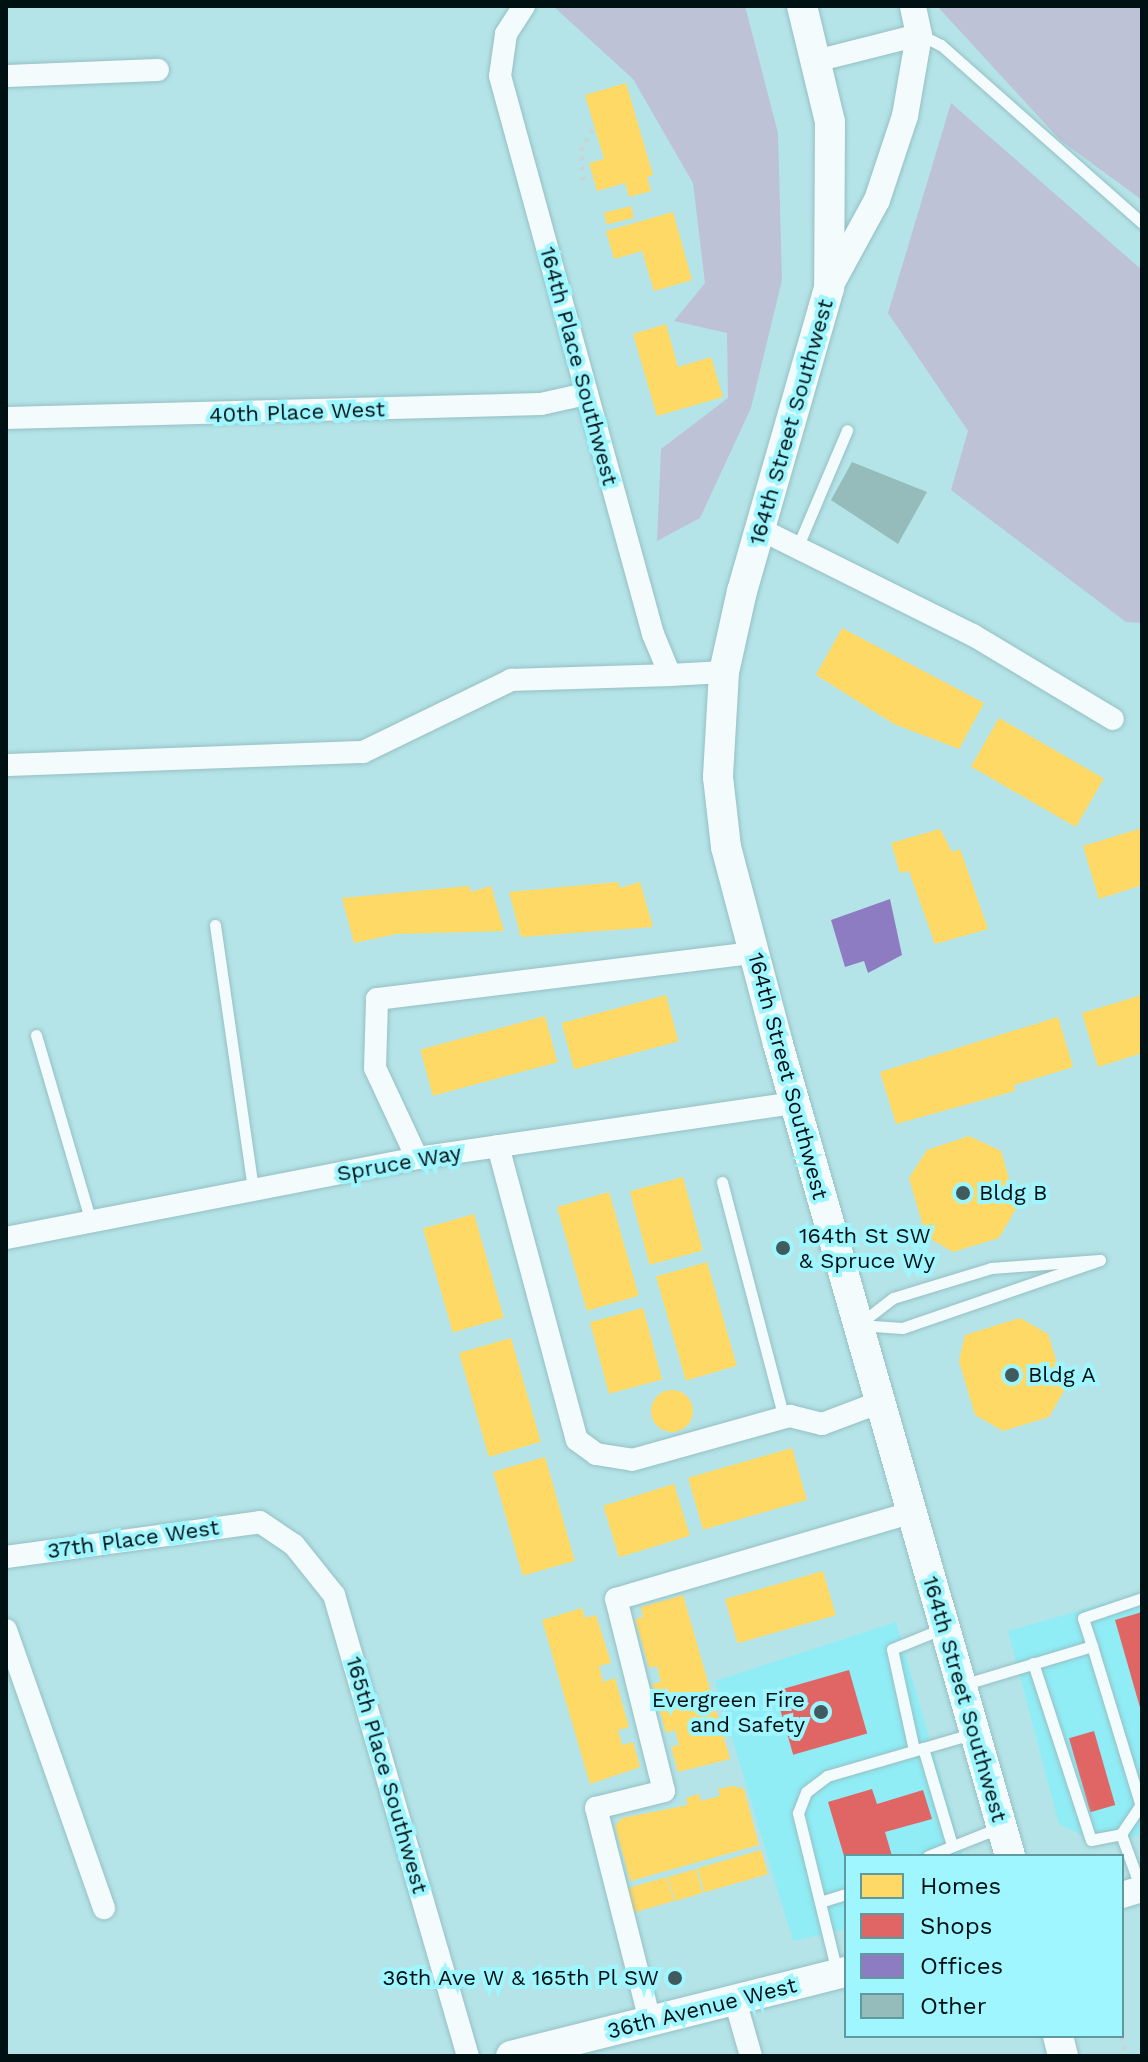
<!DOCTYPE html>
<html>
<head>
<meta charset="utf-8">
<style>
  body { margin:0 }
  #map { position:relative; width:1148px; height:2062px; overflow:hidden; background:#b5e4e8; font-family:"Work Sans",sans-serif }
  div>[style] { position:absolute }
  .built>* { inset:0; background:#90ecf5 }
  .green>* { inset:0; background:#bdc2d6 }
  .homes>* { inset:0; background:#ffd966; transform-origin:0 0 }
  .round { border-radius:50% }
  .shops>* { inset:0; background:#e06666; transform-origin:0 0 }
  .offices>* { inset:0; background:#8e7cc3 }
  .building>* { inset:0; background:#95bbbb }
  .path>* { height:5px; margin-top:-2.5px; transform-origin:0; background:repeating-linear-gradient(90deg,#c6d5d6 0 4px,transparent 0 10px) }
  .roads { filter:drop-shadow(0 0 2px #95c0c4) drop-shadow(0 0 2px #95c0c4) }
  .service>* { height:11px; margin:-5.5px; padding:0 5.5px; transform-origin:5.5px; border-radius:5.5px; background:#f4fbfc }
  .minor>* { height:22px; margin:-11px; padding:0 11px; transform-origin:11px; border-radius:11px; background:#f4fbfc }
  .tertiary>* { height:26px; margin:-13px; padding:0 13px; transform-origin:13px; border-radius:13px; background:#f4fbfc }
  .secondary>* { height:30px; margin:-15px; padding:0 15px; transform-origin:15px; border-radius:15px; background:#f4fbfc }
  .dots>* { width:22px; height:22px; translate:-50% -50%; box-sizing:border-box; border:4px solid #9ff6fe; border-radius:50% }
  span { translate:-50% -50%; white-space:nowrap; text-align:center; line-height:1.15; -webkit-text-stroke:8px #9ff6fe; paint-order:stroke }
  .street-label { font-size:22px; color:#001114 }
  .poi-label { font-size:22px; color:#001114 }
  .left { translate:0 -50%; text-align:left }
  .right { translate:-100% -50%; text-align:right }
  .frame { position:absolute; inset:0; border:8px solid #001114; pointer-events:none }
  .legend { position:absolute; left:844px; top:1854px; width:280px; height:184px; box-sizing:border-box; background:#9ff6fe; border:2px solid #5f9aa0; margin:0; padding:10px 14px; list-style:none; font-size:24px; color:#001114 }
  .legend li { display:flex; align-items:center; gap:16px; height:40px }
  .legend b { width:40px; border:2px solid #5f9aa0 }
</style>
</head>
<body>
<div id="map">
  <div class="built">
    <i style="clip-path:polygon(1142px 1593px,1142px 1834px,1103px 1845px,1059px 1824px,1008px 1631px)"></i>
    <i style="clip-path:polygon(896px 1622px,963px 1856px,846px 1856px,846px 1929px,793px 1941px,715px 1681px)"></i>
  </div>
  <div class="green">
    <i style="clip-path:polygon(553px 6px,745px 6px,778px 133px,782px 280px,751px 408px,700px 518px,657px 541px,661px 449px,728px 398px,727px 333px,674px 321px,705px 283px,693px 183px,633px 79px)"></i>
    <i style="clip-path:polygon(937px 6px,1142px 6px,1142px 200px,1060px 140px)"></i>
    <i style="clip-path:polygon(951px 103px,1142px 270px,1142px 623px,1126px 622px,951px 490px,968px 431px,888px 313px)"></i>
  </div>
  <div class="homes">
    <i style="clip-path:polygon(626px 83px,653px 175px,647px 177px,651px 191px,629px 197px,625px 183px,597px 191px,589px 163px,604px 159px,585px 95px)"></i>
    <i style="left:631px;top:206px;width:12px;height:28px;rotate:76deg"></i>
    <i style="clip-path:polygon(673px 212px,692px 280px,654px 291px,642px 251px,614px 259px,606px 231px)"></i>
    <i style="clip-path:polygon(666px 324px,678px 367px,711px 357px,723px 397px,657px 416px,633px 334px)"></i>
    <i style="clip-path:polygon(842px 628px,984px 703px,959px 749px,894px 724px,816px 675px)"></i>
    <i style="left:999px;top:718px;width:121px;height:56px;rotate:30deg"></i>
    <i style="clip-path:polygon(1142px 828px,1142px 885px,1099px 899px,1083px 846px)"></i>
    <i style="clip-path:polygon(940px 829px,952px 852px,960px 849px,988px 929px,935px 944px,909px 871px,900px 873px,891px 843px)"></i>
    <i style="clip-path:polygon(618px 882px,620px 888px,640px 882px,653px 927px,521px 937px,509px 892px)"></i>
    <i style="clip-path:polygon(469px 886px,471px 892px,491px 886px,504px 931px,396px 934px,354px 943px,342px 898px)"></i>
    <i style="left:666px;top:995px;width:48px;height:108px;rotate:75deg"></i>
    <i style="clip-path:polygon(1142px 995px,1142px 1053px,1098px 1067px,1082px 1013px)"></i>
    <i style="left:545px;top:1016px;width:48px;height:129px;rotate:75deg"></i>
    <i style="clip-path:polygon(1058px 1017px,1073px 1067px,1014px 1085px,1015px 1091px,896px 1124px,880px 1072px)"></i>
    <i style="clip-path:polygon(969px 1136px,1001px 1151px,1017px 1207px,999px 1238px,953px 1252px,926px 1236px,909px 1178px,927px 1150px)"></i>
    <i style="left:683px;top:1177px;width:76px;height:55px;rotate:75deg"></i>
    <i style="left:609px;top:1192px;width:108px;height:54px;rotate:74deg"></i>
    <i style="left:474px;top:1214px;width:108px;height:53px;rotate:74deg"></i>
    <i style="left:707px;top:1262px;width:108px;height:53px;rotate:74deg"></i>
    <i style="left:643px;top:1308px;width:74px;height:55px;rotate:75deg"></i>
    <i style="clip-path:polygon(1020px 1318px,1048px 1334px,1065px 1389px,1049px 1417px,1003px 1431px,975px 1415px,959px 1361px,965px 1335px)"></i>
    <i style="left:511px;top:1338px;width:108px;height:54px;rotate:74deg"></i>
    <i class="round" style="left:651px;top:1390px;width:42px;height:42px"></i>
    <i style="left:792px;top:1448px;width:54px;height:108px;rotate:74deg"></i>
    <i style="left:545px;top:1457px;width:108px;height:54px;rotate:74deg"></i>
    <i style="left:674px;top:1484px;width:54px;height:74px;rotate:73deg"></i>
    <i style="left:823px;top:1571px;width:46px;height:102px;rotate:74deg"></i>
    <i style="clip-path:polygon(683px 1595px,730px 1759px,678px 1772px,671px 1747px,679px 1745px,675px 1730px,666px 1733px,652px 1684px,661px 1682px,657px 1666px,649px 1668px,635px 1619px,643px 1617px,641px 1607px)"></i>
    <i style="clip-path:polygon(582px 1608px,585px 1618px,596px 1615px,611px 1663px,599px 1666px,603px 1682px,615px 1678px,629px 1727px,618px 1730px,622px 1745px,633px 1742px,640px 1767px,590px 1784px,542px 1620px)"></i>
    <i style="clip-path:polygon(733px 1786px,744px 1789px,759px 1845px,630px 1881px,615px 1826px,622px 1818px,688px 1805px,686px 1798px,699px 1794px,701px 1801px,720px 1796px,718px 1789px)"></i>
    <i style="left:761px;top:1850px;width:25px;height:66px;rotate:74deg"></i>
    <i style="left:696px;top:1869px;width:25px;height:29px;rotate:74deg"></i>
    <i style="left:667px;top:1877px;width:25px;height:43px;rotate:74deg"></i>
  </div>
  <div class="shops">
    <i style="clip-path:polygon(1142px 1612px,1142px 1711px,1141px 1711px,1115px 1620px)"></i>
    <i style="left:849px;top:1670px;width:66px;height:77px;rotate:74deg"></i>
    <i style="left:1094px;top:1731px;width:77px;height:26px;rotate:74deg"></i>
    <i style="clip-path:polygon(872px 1789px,877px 1804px,923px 1790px,932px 1819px,885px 1832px,892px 1856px,844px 1856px,828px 1802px)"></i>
  </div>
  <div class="offices">
    <i style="clip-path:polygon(890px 899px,902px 955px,868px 973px,864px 961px,845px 967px,831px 920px)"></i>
  </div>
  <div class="building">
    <i style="clip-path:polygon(852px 462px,927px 492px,898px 544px,831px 500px)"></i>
  </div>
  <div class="path">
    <i style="left:583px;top:180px;width:30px;rotate:-94deg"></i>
    <i style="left:581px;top:150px;width:26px;rotate:-61deg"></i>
    <i style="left:1121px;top:2036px;width:21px;rotate:73deg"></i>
  </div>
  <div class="roads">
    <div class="service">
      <i style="left:921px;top:35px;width:22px;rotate:27deg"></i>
      <i style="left:941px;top:45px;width:268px;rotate:41.5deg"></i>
      <i style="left:797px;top:548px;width:128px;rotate:-67deg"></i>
      <i style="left:215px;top:925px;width:268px;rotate:81.8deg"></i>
      <i style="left:36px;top:1035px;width:195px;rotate:73.6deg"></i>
      <i style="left:722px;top:1182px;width:244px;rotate:75.3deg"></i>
      <i style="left:1100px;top:1260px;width:209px;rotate:161deg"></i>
      <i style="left:902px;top:1328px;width:44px;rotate:-176.1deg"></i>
      <i style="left:858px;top:1325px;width:44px;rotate:-37.6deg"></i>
      <i style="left:893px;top:1298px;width:102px;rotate:-17deg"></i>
      <i style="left:991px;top:1268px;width:109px;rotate:-4.2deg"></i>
      <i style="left:1092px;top:1646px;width:29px;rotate:-108deg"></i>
      <i style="left:1083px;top:1618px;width:62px;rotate:-18.7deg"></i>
      <i style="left:1033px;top:1663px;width:186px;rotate:71.9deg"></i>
      <i style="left:1091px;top:1840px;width:31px;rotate:-11deg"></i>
      <i style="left:1121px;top:1834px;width:37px;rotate:-56deg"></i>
      <i style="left:962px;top:1685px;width:136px;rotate:-16.7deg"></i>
      <i style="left:1092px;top:1646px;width:164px;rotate:73deg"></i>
      <i style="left:923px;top:1748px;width:98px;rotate:73.4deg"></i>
      <i style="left:914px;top:1750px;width:103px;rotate:-102.3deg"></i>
      <i style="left:892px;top:1649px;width:56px;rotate:-22deg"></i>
      <i style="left:1121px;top:1834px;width:59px;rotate:70deg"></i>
      <i style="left:928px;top:1856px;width:79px;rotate:-21.7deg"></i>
      <i style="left:820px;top:1902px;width:27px;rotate:-17deg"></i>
      <i style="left:837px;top:1972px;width:164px;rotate:-103.8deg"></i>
      <i style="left:798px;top:1813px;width:22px;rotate:-69deg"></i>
      <i style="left:806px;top:1792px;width:26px;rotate:-37deg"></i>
      <i style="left:827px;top:1776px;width:154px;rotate:-16.2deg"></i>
    </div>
    <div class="minor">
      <i style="left:524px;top:6px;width:33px;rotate:123deg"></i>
      <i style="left:506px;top:34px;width:42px;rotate:98.1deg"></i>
      <i style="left:500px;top:76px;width:579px;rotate:74.67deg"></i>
      <i style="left:653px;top:634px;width:44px;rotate:67.5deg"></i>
      <i style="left:670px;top:675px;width:54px;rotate:-3.2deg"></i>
      <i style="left:820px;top:60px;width:102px;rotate:-14.2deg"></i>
      <i style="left:6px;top:76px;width:152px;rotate:-2.3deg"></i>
      <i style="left:6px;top:418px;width:535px;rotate:-1.5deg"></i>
      <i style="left:541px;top:404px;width:46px;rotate:-12.5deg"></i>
      <i style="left:760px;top:529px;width:238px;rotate:26.5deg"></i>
      <i style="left:973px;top:635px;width:163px;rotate:31deg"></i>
      <i style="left:6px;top:765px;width:357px;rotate:-2.1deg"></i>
      <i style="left:363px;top:752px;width:165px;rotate:-25.9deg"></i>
      <i style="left:511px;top:680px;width:159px;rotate:-1.8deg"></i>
      <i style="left:498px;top:1146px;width:304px;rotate:75deg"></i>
      <i style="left:577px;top:1440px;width:24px;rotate:36deg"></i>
      <i style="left:596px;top:1454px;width:36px;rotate:9deg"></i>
      <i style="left:632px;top:1460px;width:164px;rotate:-15.6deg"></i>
      <i style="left:790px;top:1416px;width:33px;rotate:14deg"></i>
      <i style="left:822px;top:1424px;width:60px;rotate:-20.6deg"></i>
      <i style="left:417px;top:1158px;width:99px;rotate:-115deg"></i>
      <i style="left:375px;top:1068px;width:69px;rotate:-88.3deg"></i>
      <i style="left:377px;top:999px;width:380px;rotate:-7deg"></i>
      <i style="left:6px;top:1238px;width:419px;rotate:-11deg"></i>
      <i style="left:417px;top:1158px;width:381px;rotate:-8.3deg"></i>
      <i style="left:6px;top:1557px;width:256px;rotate:-7.8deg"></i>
      <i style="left:260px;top:1522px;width:41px;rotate:34.1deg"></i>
      <i style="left:294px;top:1545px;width:64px;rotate:51.3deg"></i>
      <i style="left:334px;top:1595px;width:480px;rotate:73.8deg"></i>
      <i style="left:6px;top:1630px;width:295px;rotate:70.6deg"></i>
      <i style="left:735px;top:2000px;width:58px;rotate:74.1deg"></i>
      <i style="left:650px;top:2021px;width:220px;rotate:-104.2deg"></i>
      <i style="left:596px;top:1808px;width:70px;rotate:-14deg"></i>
      <i style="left:664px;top:1791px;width:198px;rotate:-104deg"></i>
      <i style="left:616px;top:1599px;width:306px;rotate:-16.3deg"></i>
    </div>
    <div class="tertiary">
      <i style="left:829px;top:288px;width:100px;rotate:-61.4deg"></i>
      <i style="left:877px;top:200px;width:89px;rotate:-71.6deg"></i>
      <i style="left:905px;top:116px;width:82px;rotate:-80.2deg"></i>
      <i style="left:919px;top:35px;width:30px;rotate:-102deg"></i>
      <i style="left:1122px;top:1895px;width:21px;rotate:-17deg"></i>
    </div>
    <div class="secondary">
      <i style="left:802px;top:6px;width:119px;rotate:76.4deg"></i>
      <i style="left:830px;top:122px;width:166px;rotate:90.3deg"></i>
      <i style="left:829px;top:288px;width:315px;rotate:106deg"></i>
      <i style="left:742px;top:591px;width:83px;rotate:102.5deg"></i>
      <i style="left:724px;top:672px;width:105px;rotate:93.3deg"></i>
      <i style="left:718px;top:777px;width:70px;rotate:83.5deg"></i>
      <i style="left:726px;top:847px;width:204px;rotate:75.2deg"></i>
      <i style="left:778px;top:1044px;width:844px;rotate:74.05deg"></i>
      <i style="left:1058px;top:2036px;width:21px;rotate:76deg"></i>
      <i style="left:511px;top:2056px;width:345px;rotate:-14.1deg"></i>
    </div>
  </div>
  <div class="dots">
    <i style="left:963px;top:1193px;background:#3f5b5e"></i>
    <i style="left:783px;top:1248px;background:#3f5b5e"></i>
    <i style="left:1012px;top:1375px;background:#3f5b5e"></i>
    <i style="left:821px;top:1712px;background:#3f5b5e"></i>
    <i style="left:675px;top:1978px;background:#3f5b5e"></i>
  </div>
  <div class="street-label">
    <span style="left:579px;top:366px;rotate:75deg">164th Place Southwest</span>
    <span style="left:297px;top:412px;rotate:-2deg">40th Place West</span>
    <span style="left:791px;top:422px;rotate:-74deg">164th Street Southwest</span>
    <span style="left:788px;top:1076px;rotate:75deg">164th Street Southwest</span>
    <span style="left:399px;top:1163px;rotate:-10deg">Spruce Way</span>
    <span style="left:133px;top:1539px;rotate:-8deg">37th Place West</span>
    <span style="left:965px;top:1699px;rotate:74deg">164th Street Southwest</span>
    <span style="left:387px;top:1775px;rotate:74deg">165th Place Southwest</span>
    <span style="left:702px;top:2008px;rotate:-14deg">36th Avenue West</span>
  </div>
  <div class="poi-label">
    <span class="left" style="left:979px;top:1193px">Bldg B</span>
    <span class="left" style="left:799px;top:1248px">164th St SW<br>&amp; Spruce Wy</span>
    <span class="left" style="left:1028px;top:1375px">Bldg A</span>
    <span class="right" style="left:805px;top:1712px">Evergreen Fire<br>and Safety</span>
    <span class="right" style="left:659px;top:1978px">36th Ave W &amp; 165th Pl SW</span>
  </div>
  <div class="frame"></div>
  <ul class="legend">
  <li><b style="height:22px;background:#ffd966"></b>Homes</li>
  <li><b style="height:22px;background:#e06666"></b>Shops</li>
  <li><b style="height:22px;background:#8e7cc3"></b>Offices</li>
  <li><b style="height:22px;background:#95bbbb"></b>Other</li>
  </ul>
</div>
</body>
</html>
